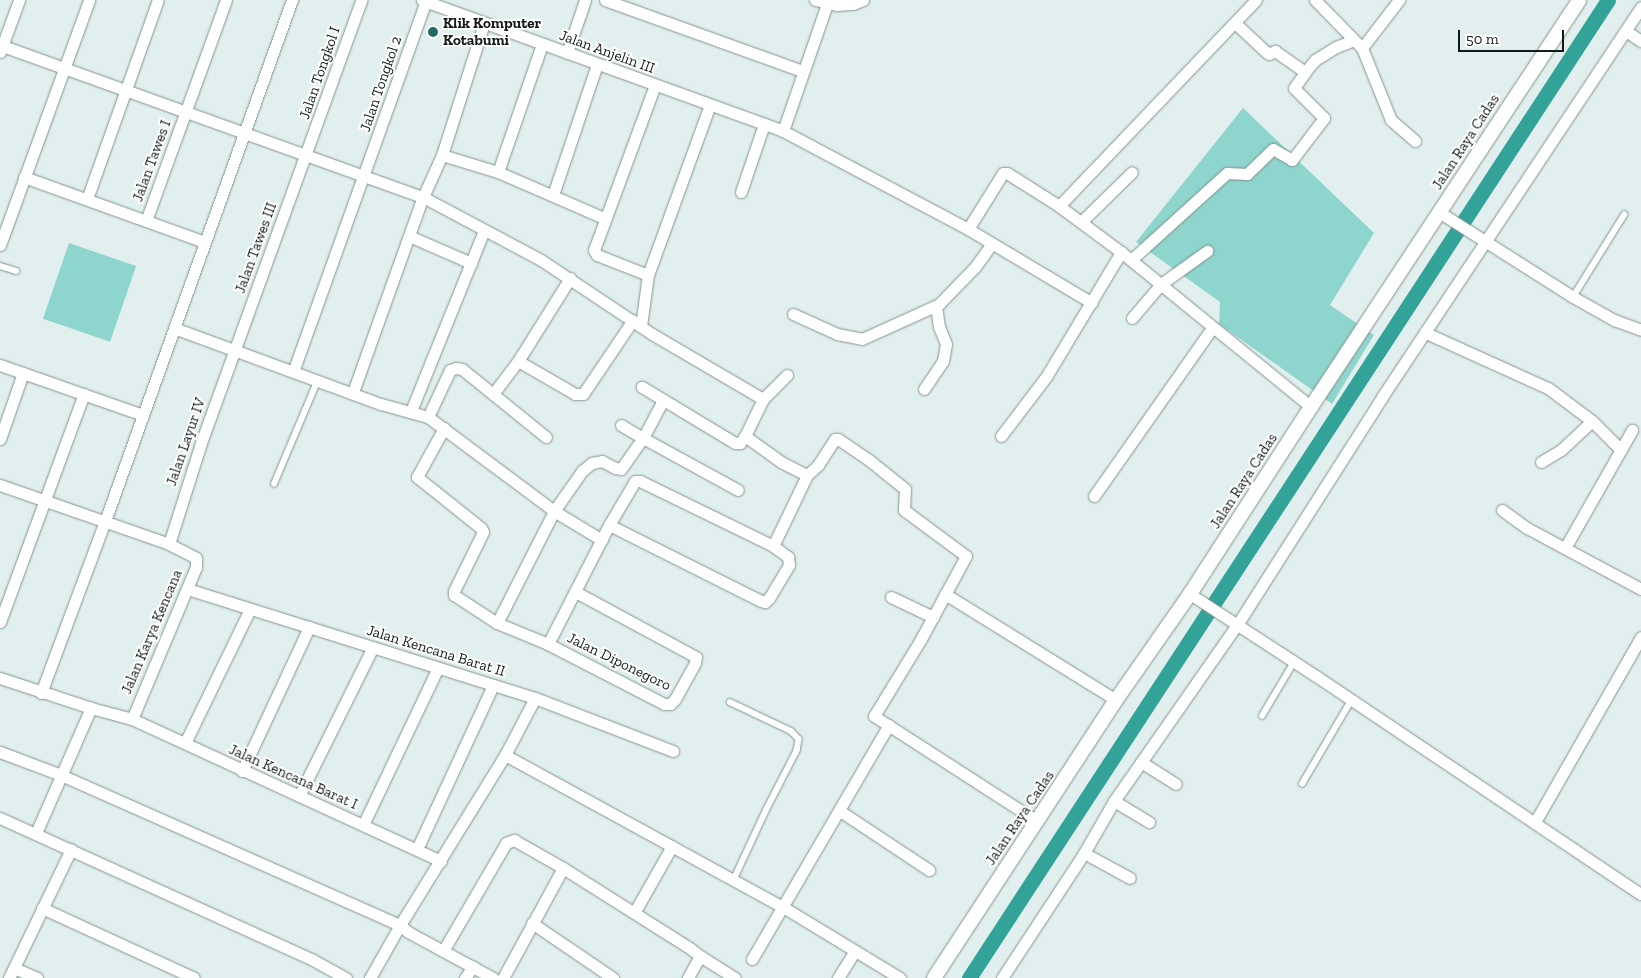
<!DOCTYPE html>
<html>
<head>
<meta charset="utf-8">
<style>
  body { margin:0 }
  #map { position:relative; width:1641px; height:978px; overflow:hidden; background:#e1f0ee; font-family:"Zilla Slab",serif }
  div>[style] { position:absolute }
  .green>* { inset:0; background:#8ed5cd; transform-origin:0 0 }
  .canal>* { height:15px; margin:-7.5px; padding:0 7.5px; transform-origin:7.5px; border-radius:7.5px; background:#33a299 }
  .roads { filter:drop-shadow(0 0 1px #849391) drop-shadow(0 0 1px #849391) }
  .service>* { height:5.5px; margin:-2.75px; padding:0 2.75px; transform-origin:2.75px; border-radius:2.75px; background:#fff }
  .minor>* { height:11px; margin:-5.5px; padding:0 5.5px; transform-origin:5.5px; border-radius:5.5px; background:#fff }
  .tertiary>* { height:14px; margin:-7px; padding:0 7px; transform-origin:7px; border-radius:7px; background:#fff }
  .dots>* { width:14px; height:14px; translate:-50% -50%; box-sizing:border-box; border:2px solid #fff; border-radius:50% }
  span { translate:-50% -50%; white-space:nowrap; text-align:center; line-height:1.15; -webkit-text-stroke:4px #fff; paint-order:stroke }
  .poi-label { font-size:15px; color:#141919; font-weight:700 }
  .left { translate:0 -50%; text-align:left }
  .street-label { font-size:15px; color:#141919 }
  .scale { position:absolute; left:1458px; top:30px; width:106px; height:22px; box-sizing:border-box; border:2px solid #141919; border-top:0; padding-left:6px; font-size:15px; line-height:18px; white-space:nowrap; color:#141919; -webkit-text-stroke:4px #fff; paint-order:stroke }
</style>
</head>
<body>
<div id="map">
  <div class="green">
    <i style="clip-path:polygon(1243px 108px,1374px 233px,1330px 305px,1374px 335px,1332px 404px,1219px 324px,1220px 302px,1136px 242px)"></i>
    <i style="left:69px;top:243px;width:71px;height:80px;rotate:19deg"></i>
  </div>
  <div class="canal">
    <i style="left:969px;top:978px;width:1168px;rotate:-56.84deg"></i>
  </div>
  <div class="roads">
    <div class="service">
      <i style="left:0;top:266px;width:17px;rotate:17deg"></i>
      <i style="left:1573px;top:297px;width:97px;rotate:-58.1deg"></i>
      <i style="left:274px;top:484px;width:113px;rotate:-67.1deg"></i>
      <i style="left:730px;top:702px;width:68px;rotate:25.4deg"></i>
      <i style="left:791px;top:731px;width:11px;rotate:45deg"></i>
      <i style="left:799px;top:739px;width:12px;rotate:99deg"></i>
      <i style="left:797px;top:751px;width:65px;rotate:117.3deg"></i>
      <i style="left:767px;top:809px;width:78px;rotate:114.9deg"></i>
      <i style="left:1262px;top:716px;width:63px;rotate:-59.3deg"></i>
      <i style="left:1302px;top:784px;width:99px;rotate:-59.5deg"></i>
    </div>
    <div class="minor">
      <i style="left:422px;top:0;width:384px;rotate:19.9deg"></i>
      <i style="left:783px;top:131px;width:209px;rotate:27.9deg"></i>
      <i style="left:968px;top:229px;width:144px;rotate:30.8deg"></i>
      <i style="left:605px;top:0;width:209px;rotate:19.8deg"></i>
      <i style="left:815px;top:0;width:23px;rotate:13deg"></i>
      <i style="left:837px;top:5px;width:16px;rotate:-4deg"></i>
      <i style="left:853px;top:4px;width:11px;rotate:-22deg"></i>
      <i style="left:1315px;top:0;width:67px;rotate:45.6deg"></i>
      <i style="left:1362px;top:48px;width:78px;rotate:68.1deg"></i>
      <i style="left:1391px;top:120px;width:32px;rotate:41deg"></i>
      <i style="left:1235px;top:23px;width:41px;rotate:43deg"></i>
      <i style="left:1265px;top:51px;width:5px;rotate:37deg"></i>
      <i style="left:1269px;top:54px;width:7px;rotate:-27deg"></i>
      <i style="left:1275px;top:51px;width:37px;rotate:35deg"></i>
      <i style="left:1305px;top:72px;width:16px;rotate:-50deg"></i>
      <i style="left:1315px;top:60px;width:25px;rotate:-32deg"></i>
      <i style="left:1336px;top:47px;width:19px;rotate:-21deg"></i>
      <i style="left:1626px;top:31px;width:18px;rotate:34deg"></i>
      <i style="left:0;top:45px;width:449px;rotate:19.8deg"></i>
      <i style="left:423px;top:197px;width:134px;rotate:28.1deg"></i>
      <i style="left:541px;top:260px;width:133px;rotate:33.7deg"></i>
      <i style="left:652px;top:334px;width:129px;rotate:30.4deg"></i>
      <i style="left:763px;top:399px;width:41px;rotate:115.9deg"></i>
      <i style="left:745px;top:436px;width:9px;rotate:126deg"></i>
      <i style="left:740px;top:443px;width:5px;rotate:180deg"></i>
      <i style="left:735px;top:443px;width:109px;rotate:-148.9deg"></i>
      <i style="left:1362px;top:48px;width:61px;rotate:-52.4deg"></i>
      <i style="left:0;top:52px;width:55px;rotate:-69.9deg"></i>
      <i style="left:567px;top:53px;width:56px;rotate:-71.2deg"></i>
      <i style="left:783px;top:131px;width:134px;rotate:-70.9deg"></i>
      <i style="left:442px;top:155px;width:59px;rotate:16.9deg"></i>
      <i style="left:498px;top:172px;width:116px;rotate:23.5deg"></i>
      <i style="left:498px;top:172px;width:135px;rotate:-71deg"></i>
      <i style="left:24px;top:177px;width:192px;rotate:19.8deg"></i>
      <i style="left:741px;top:192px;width:72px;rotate:-71.3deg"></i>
      <i style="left:553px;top:195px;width:138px;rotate:-71.4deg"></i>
      <i style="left:87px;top:199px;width:211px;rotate:-70.4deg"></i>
      <i style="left:1059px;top:206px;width:285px;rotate:-46.3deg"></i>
      <i style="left:1439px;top:212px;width:159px;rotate:32.4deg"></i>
      <i style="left:1573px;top:297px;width:47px;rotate:29.3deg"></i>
      <i style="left:1614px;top:320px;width:29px;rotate:20deg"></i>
      <i style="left:146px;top:221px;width:235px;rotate:-70.1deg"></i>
      <i style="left:1081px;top:222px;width:71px;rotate:-44.4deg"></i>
      <i style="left:968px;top:229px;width:66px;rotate:-58deg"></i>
      <i style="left:1003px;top:173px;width:4px"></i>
      <i style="left:1007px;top:173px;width:62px;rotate:32.4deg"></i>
      <i style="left:1059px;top:206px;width:77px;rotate:36.6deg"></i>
      <i style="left:1121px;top:252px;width:245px;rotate:39.2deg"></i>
      <i style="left:409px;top:236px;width:68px;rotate:23.5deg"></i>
      <i style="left:0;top:245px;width:261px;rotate:-70deg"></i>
      <i style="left:1131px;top:260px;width:130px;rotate:-42.2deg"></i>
      <i style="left:1227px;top:173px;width:20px;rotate:3deg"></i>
      <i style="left:1247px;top:174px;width:36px;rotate:-44deg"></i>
      <i style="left:1273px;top:149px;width:22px;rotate:30deg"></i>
      <i style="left:1292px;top:160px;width:53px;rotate:-52.7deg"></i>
      <i style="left:1324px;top:118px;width:42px;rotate:-135deg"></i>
      <i style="left:1294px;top:88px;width:19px;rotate:-55deg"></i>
      <i style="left:648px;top:275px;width:55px;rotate:-158.6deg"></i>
      <i style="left:597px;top:255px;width:6px;rotate:-121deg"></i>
      <i style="left:594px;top:250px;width:176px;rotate:-69.7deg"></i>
      <i style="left:793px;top:314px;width:48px;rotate:24.4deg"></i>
      <i style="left:837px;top:334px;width:25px;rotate:11deg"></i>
      <i style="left:862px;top:339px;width:85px;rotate:-24.4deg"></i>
      <i style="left:939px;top:304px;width:52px;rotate:-45.8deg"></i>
      <i style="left:975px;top:267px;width:29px;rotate:-54deg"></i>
      <i style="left:1132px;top:318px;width:45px;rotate:-49.5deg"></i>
      <i style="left:1161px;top:284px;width:57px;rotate:-35.7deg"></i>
      <i style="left:641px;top:326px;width:51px;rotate:-82.2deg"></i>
      <i style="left:648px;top:275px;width:181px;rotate:-70deg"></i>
      <i style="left:174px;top:328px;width:221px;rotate:20.2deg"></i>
      <i style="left:381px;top:404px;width:49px;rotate:15.5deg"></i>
      <i style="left:428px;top:417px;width:157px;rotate:36.7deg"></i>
      <i style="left:554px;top:511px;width:56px;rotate:31.1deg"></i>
      <i style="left:1426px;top:333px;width:134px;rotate:24.3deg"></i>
      <i style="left:1548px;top:388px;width:55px;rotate:36.9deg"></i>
      <i style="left:1592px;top:421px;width:41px;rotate:45deg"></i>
      <i style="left:518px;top:361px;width:66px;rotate:30.1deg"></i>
      <i style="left:575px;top:394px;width:8px"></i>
      <i style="left:583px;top:394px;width:89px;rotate:-56deg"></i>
      <i style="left:0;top:365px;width:151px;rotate:19.3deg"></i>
      <i style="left:293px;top:372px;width:394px;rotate:-70.3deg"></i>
      <i style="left:924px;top:389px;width:34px;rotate:-56deg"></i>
      <i style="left:943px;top:361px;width:17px;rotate:-80deg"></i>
      <i style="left:946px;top:344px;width:18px;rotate:-112deg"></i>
      <i style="left:939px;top:327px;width:21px;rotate:-98deg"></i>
      <i style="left:353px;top:392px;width:207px;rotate:-70.3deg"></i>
      <i style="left:423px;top:197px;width:46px;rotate:-65.7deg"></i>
      <i style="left:442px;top:155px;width:139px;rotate:-72.3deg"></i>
      <i style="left:493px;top:394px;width:41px;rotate:-52.9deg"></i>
      <i style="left:518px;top:361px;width:98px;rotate:-57.9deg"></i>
      <i style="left:763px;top:399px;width:34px;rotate:-45deg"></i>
      <i style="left:411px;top:411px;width:195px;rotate:-68deg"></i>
      <i style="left:428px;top:417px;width:52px;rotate:-64.9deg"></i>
      <i style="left:450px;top:370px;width:6px;rotate:-18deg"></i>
      <i style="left:456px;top:368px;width:6px;rotate:9deg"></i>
      <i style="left:462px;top:369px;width:108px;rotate:39deg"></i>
      <i style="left:621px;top:425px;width:26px;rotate:31deg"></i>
      <i style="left:643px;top:438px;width:43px;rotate:-62.2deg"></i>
      <i style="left:444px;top:428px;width:56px;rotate:118.9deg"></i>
      <i style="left:417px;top:477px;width:82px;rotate:38.6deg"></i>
      <i style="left:481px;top:528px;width:4px;rotate:63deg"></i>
      <i style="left:483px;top:532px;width:66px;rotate:116.2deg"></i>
      <i style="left:454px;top:591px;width:4px;rotate:90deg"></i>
      <i style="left:454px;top:595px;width:51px;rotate:33.1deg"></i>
      <i style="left:497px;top:623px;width:55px;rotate:22.4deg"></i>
      <i style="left:548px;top:644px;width:131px;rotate:27.3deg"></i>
      <i style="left:664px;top:704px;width:6px"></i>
      <i style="left:670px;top:704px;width:7px;rotate:-45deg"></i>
      <i style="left:675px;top:699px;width:41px;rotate:-60.9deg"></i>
      <i style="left:695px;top:663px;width:6px;rotate:-81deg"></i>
      <i style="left:696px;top:657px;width:136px;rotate:-151.6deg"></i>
      <i style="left:745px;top:436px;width:44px;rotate:35.8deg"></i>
      <i style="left:781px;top:462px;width:29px;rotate:27deg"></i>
      <i style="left:1001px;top:436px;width:74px;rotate:-52.7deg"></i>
      <i style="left:1046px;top:377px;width:146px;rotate:-59deg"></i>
      <i style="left:0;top:439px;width:70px;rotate:-70.8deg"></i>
      <i style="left:1541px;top:462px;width:23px;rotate:-31deg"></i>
      <i style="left:1561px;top:450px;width:42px;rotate:-43.1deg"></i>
      <i style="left:0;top:485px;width:179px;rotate:19.2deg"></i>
      <i style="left:169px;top:544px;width:30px;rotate:27deg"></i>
      <i style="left:196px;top:558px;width:9px;rotate:90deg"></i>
      <i style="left:196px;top:567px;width:165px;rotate:112.8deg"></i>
      <i style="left:1094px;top:496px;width:205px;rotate:-54.9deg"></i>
      <i style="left:1502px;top:510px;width:31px;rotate:36deg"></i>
      <i style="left:1527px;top:528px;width:129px;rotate:28.2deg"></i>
      <i style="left:169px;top:544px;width:106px;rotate:-72.4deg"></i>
      <i style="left:201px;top:443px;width:471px;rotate:-70.1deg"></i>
      <i style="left:773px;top:546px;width:79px;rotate:-64.4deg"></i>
      <i style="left:807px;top:475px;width:15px;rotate:-42deg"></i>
      <i style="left:818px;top:465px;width:31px;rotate:-57deg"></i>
      <i style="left:835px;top:439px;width:3px"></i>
      <i style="left:838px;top:439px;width:37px;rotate:34deg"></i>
      <i style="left:869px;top:460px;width:46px;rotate:38.9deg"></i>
      <i style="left:905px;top:489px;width:21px;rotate:93deg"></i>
      <i style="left:904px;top:510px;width:77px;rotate:36.6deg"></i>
      <i style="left:966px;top:556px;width:94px;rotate:118.5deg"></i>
      <i style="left:921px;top:639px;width:90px;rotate:121.4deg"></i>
      <i style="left:874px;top:716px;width:194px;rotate:32.8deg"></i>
      <i style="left:1565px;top:548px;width:136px;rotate:-60.4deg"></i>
      <i style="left:187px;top:589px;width:365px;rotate:17.4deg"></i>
      <i style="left:535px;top:698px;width:148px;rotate:21deg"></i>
      <i style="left:945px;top:594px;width:201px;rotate:31.8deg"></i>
      <i style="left:1190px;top:594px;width:150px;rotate:33.1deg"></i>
      <i style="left:1316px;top:676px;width:391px;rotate:33.9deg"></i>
      <i style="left:891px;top:597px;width:47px;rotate:25.5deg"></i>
      <i style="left:0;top:622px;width:243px;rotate:-69.8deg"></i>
      <i style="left:497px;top:623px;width:126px;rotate:-63deg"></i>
      <i style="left:554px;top:511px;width:49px;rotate:-55deg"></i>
      <i style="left:582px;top:471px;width:13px;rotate:-39deg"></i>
      <i style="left:592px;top:463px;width:10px;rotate:-11deg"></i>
      <i style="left:602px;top:461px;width:15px;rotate:28deg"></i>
      <i style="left:615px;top:468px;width:6px;rotate:9deg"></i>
      <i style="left:621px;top:469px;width:38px;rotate:-55deg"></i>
      <i style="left:643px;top:438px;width:108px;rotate:28.7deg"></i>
      <i style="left:548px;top:644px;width:134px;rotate:-62.9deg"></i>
      <i style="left:609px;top:525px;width:51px;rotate:-59.4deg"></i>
      <i style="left:635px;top:481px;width:5px"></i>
      <i style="left:640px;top:481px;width:148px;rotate:26deg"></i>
      <i style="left:773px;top:546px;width:19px;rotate:36deg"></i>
      <i style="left:788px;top:557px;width:8px;rotate:83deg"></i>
      <i style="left:789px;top:565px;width:39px;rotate:121deg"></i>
      <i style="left:769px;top:598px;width:6px;rotate:135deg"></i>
      <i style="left:765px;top:602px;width:4px;rotate:-166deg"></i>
      <i style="left:761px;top:601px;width:170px;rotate:-153.4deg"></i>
      <i style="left:0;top:678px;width:96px;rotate:18.2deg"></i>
      <i style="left:91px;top:708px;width:42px;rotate:15deg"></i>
      <i style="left:132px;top:719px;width:340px;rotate:24.7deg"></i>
      <i style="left:41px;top:693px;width:184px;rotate:-69.6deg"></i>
      <i style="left:105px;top:521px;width:554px;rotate:-70.26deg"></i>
      <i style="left:185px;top:743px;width:149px;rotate:-64.1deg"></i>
      <i style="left:0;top:752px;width:65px;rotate:20.7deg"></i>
      <i style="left:61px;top:775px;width:371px;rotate:23.9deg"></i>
      <i style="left:400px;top:925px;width:11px;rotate:41deg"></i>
      <i style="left:408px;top:932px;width:97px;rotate:28.4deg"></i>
      <i style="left:505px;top:755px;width:317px;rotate:28.7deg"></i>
      <i style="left:783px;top:907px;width:137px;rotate:31.3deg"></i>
      <i style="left:1141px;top:762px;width:41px;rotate:32.2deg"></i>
      <i style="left:242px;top:771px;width:159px;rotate:-65deg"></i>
      <i style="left:299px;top:796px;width:166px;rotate:-63.6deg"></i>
      <i style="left:1114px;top:801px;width:41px;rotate:31deg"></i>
      <i style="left:840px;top:811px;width:107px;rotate:33.5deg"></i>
      <i style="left:0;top:818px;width:344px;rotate:24.4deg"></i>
      <i style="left:313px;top:960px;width:38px;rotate:29deg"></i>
      <i style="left:1535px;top:822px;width:213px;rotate:-60.2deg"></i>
      <i style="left:363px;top:825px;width:174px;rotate:-64.5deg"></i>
      <i style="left:36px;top:833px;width:137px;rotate:-66.3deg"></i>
      <i style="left:417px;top:849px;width:181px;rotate:-65.1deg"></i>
      <i style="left:1084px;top:853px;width:52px;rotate:28.5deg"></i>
      <i style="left:42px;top:908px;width:167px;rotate:24.7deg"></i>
      <i style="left:634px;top:913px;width:77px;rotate:-60.4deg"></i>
      <i style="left:532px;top:923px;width:98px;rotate:34.2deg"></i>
      <i style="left:443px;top:951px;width:125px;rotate:-59.7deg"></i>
      <i style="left:506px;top:843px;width:9px;rotate:-21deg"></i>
      <i style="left:514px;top:840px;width:56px;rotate:29.7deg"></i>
      <i style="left:563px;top:868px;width:151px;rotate:32.3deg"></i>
      <i style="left:691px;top:949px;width:11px;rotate:38deg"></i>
      <i style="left:700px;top:956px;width:25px;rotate:119deg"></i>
      <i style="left:700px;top:956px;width:41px;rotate:32.2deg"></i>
      <i style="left:752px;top:959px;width:271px;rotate:-59.7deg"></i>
      <i style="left:14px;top:968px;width:25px;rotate:23deg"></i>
      <i style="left:9px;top:978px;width:143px;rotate:-64.3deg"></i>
      <i style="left:370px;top:978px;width:61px;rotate:-60.5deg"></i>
      <i style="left:400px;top:925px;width:200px;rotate:-58.3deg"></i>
      <i style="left:505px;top:755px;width:64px;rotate:-62.2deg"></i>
      <i style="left:465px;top:978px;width:14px;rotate:-56deg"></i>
      <i style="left:503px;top:978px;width:125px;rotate:-61.4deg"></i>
      <i style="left:838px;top:978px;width:32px;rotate:-58deg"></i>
      <i style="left:1002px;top:978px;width:149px;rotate:-56.7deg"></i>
      <i style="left:1084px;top:853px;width:60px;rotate:-60deg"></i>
      <i style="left:1114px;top:801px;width:215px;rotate:-55.1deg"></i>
      <i style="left:1237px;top:625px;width:270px;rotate:-57.5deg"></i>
      <i style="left:1382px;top:397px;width:468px;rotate:-56.4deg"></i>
    </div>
    <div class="tertiary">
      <i style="left:934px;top:978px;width:332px;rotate:-56.8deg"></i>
      <i style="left:1116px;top:700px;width:129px;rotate:-55.1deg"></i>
      <i style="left:1190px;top:594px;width:223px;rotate:-57.1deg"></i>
      <i style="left:1311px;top:407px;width:487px;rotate:-56.6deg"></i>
    </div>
  </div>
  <div class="dots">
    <i style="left:433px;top:32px;background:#226c65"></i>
  </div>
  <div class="poi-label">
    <span class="left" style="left:443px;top:32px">Klik Komputer<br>Kotabumi</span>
  </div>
  <div class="street-label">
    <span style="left:607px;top:52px;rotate:20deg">Jalan Anjelin III</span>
    <span style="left:320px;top:73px;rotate:-71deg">Jalan Tongkol I</span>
    <span style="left:381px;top:84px;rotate:-71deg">Jalan Tongkol 2</span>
    <span style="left:1466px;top:142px;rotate:-57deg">Jalan Raya Cadas</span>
    <span style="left:152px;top:161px;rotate:-70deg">Jalan Tawes I</span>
    <span style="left:256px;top:248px;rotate:-70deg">Jalan Tawes III</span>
    <span style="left:186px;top:442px;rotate:-71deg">Jalan Layur IV</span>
    <span style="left:1244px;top:481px;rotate:-57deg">Jalan Raya Cadas</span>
    <span style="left:152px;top:632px;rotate:-67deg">Jalan Karya Kencana</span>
    <span style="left:436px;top:651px;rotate:17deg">Jalan Kencana Barat II</span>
    <span style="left:619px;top:662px;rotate:26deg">Jalan Diponegoro</span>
    <span style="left:293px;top:777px;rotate:24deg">Jalan Kencana Barat I</span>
    <span style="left:1020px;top:818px;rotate:-56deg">Jalan Raya Cadas</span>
  </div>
  <div class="scale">50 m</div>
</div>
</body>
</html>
